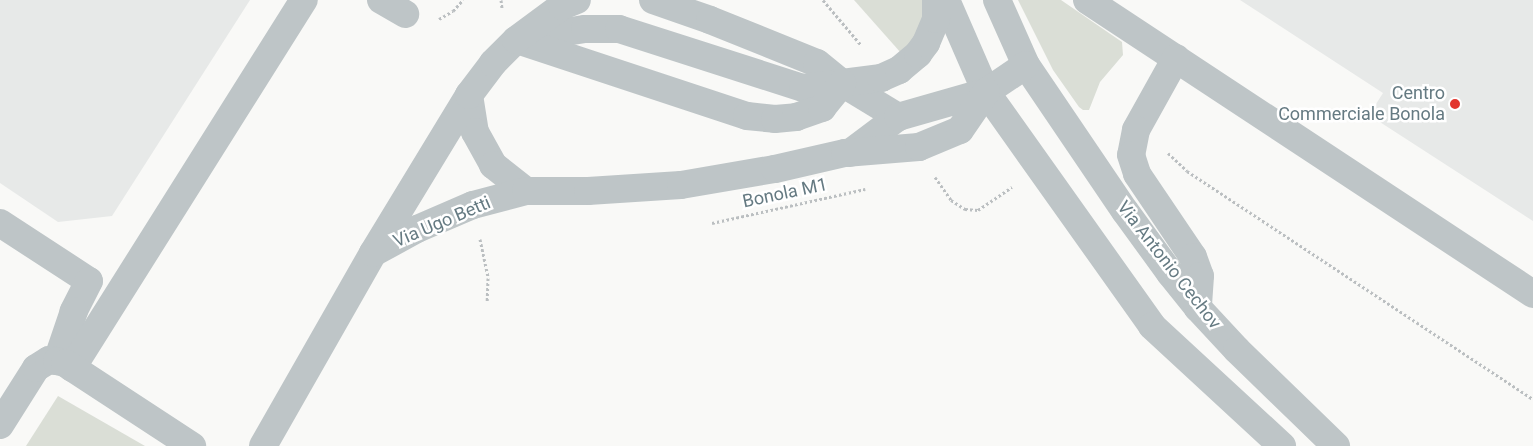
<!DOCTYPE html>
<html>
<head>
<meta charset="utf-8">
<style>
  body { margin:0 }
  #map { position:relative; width:1533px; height:446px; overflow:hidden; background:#f9f9f7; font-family:Roboto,sans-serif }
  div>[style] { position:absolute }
  .built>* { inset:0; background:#e7e9e8 }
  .green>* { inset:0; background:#daded6 }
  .path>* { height:3px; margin-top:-1.5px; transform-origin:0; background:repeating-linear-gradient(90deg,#bbbfc1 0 2.5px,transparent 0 5px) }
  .minor>* { height:28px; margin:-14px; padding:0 14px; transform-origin:14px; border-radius:14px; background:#bec5c7 }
  .dots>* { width:14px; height:14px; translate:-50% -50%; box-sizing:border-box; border:2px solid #fff; border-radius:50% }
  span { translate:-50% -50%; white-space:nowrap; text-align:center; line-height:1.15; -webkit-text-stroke:5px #fff; paint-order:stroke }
  .poi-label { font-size:18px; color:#657a82 }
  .right { translate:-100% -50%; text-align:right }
  .street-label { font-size:18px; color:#657a82 }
</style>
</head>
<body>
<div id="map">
  <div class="built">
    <i style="clip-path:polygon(0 0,250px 0,112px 216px,58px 222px,0 183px)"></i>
    <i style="clip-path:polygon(1240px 0,1533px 0,1533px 221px,1369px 115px,1383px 93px)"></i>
  </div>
  <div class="green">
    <i style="clip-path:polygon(854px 0,924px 0,922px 30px,901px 53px)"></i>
    <i style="clip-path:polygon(1018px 0,1061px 0,1122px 42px,1123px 55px,1100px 82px,1089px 110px,1083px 110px,1079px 107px,1053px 70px)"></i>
    <i style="clip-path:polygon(58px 396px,145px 446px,26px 446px)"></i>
  </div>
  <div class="path">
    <i style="left:501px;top:0;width:8px;rotate:83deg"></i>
    <i style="left:823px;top:0;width:59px;rotate:49.8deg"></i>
    <i style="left:439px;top:19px;width:16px;rotate:-30deg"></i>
    <i style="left:453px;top:11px;width:15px;rotate:-48deg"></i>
    <i style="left:1168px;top:153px;width:26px;rotate:43deg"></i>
    <i style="left:1187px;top:171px;width:414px;rotate:33.4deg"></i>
    <i style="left:935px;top:177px;width:28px;rotate:55deg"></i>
    <i style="left:951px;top:200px;width:17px;rotate:33deg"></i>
    <i style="left:965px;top:209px;width:13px;rotate:4deg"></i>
    <i style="left:978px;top:210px;width:41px;rotate:-34.1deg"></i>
    <i style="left:712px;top:223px;width:157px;rotate:-12.5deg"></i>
    <i style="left:480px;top:239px;width:40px;rotate:78deg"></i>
    <i style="left:488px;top:278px;width:24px;rotate:92deg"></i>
  </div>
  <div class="minor">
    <i style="left:381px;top:0;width:28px;rotate:30deg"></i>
    <i style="left:653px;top:0;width:60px;rotate:19.3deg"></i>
    <i style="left:710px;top:20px;width:115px;rotate:21.9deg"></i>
    <i style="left:817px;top:63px;width:32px;rotate:39deg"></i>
    <i style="left:842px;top:83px;width:66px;rotate:31.3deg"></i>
    <i style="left:946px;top:0;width:100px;rotate:66.5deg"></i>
    <i style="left:986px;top:92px;width:287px;rotate:54.6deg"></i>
    <i style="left:1152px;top:326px;width:177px;rotate:42.7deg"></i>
    <i style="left:997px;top:0;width:71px;rotate:66deg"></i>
    <i style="left:1026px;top:65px;width:176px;rotate:55.9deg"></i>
    <i style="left:1125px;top:211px;width:77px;rotate:54deg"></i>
    <i style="left:1170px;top:273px;width:45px;rotate:51.3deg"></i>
    <i style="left:1198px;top:308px;width:57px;rotate:47.1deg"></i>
    <i style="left:1237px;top:350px;width:138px;rotate:44.1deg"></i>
    <i style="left:1087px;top:0;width:534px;rotate:33.39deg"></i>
    <i style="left:521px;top:39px;width:65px;rotate:-8.9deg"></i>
    <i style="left:585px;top:29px;width:34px"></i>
    <i style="left:619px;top:29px;width:193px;rotate:17.8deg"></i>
    <i style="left:803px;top:88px;width:79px;rotate:-7.3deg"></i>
    <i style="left:881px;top:78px;width:20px;rotate:-24deg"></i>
    <i style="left:899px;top:70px;width:25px;rotate:-40deg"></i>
    <i style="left:918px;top:54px;width:14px;rotate:-54deg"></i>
    <i style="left:926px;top:43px;width:26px;rotate:-67deg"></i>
    <i style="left:936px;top:19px;width:19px;rotate:-90deg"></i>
    <i style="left:520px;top:41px;width:239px;rotate:18.3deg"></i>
    <i style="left:747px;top:116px;width:28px;rotate:6deg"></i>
    <i style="left:775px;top:119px;width:21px;rotate:-5deg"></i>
    <i style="left:796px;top:117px;width:28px;rotate:-19deg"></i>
    <i style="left:822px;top:108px;width:32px;rotate:-51deg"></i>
    <i style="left:1176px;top:58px;width:82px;rotate:119.1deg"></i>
    <i style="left:1136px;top:130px;width:25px;rotate:101deg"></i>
    <i style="left:1131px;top:155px;width:20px;rotate:72deg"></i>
    <i style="left:1137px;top:174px;width:100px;rotate:56deg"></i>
    <i style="left:1193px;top:257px;width:20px;rotate:70deg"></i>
    <i style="left:1200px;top:276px;width:32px;rotate:94deg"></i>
    <i style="left:469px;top:95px;width:37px;rotate:81deg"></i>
    <i style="left:475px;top:132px;width:38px;rotate:61deg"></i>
    <i style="left:493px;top:165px;width:42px;rotate:38.2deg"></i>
    <i style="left:850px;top:153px;width:60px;rotate:-36.9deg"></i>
    <i style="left:898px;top:117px;width:91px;rotate:-15.9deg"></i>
    <i style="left:986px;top:92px;width:48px;rotate:-34deg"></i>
    <i style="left:0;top:223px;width:106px;rotate:33.1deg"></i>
    <i style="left:89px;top:281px;width:34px;rotate:117deg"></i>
    <i style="left:74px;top:311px;width:53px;rotate:108.8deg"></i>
    <i style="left:373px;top:253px;width:50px;rotate:-28.6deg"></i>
    <i style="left:417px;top:229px;width:61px;rotate:-23.2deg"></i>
    <i style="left:473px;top:205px;width:55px;rotate:-14.8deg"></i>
    <i style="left:526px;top:191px;width:62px"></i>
    <i style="left:588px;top:191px;width:93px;rotate:-3.7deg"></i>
    <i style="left:681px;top:185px;width:95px;rotate:-9.7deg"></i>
    <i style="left:775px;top:169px;width:72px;rotate:-12.9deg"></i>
    <i style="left:845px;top:153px;width:74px;rotate:-4.6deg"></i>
    <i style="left:919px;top:147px;width:44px;rotate:-22.5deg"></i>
    <i style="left:960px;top:130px;width:46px;rotate:-55.6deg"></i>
    <i style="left:72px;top:368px;width:435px;rotate:-57.8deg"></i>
    <i style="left:0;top:425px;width:67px;rotate:-57.7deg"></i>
    <i style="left:36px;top:368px;width:15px;rotate:-32deg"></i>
    <i style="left:49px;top:360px;width:8px;rotate:7deg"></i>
    <i style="left:57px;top:361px;width:8px;rotate:14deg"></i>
    <i style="left:65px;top:363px;width:152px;rotate:33.2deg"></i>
    <i style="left:263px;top:446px;width:222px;rotate:-60.3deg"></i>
    <i style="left:373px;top:253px;width:185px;rotate:-58.7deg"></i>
    <i style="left:469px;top:95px;width:40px;rotate:-53deg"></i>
    <i style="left:493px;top:63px;width:33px;rotate:-45deg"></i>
    <i style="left:516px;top:40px;width:57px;rotate:-36.5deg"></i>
    <i style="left:562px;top:6px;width:16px;rotate:-22deg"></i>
  </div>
  <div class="dots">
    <i style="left:1455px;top:104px;background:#e2362e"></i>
  </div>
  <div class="poi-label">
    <span class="right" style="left:1445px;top:104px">Centro<br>Commerciale Bonola</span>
  </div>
  <div class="street-label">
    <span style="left:785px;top:193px;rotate:-12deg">Bonola M1</span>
    <span style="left:442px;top:222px;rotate:-23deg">Via Ugo Betti</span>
    <span style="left:1169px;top:265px;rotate:52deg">Via Antonio Cechov</span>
  </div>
</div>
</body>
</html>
